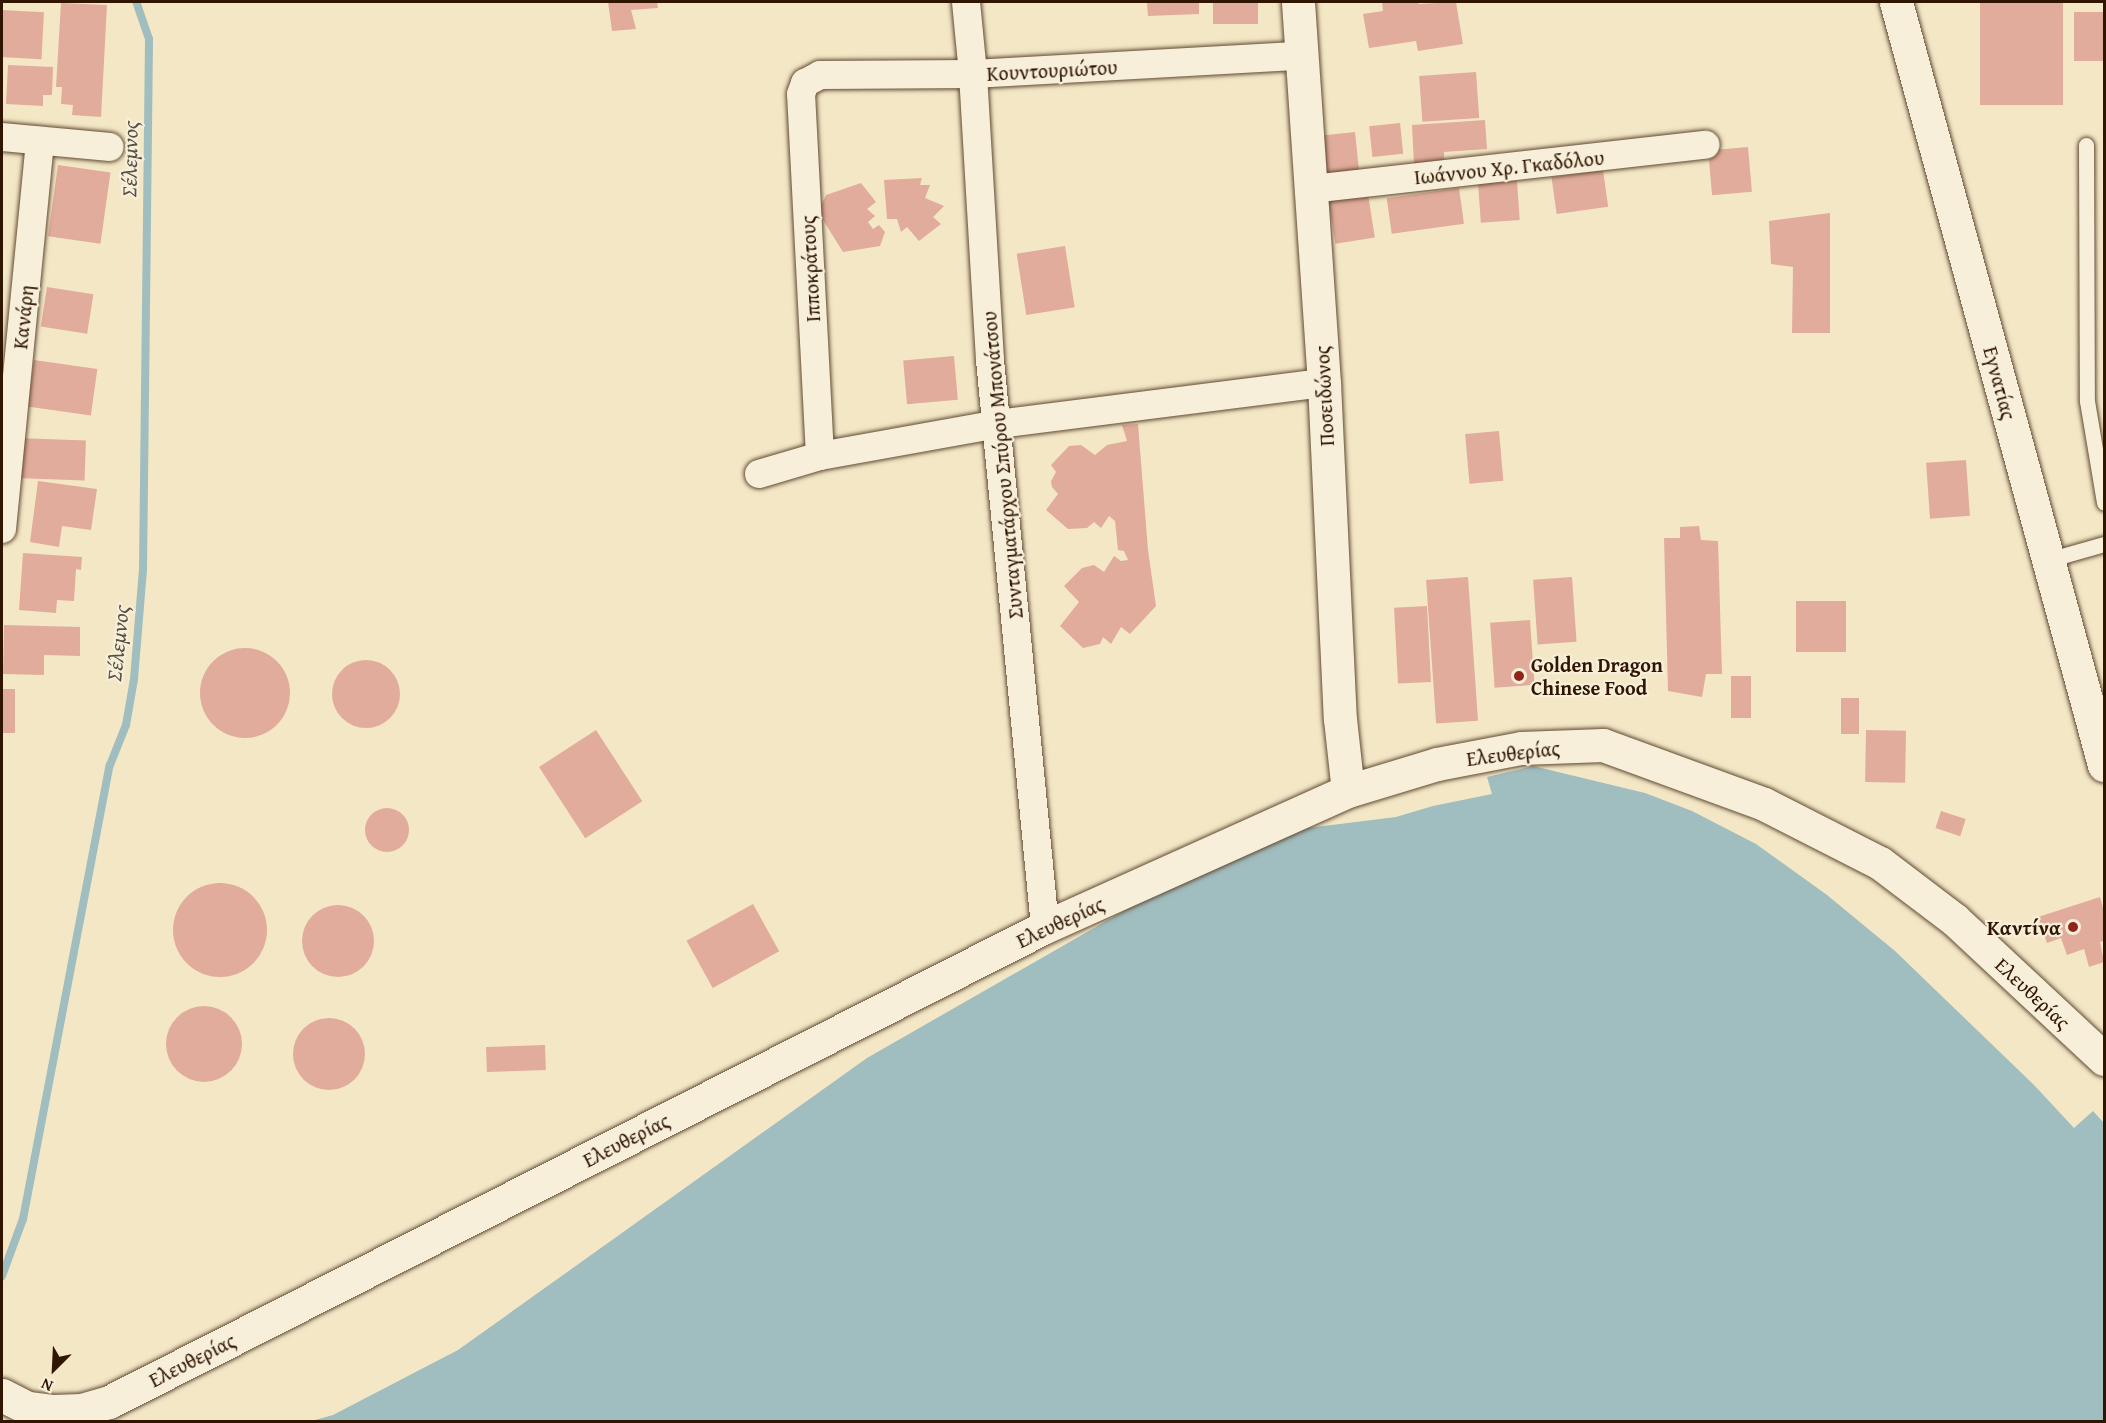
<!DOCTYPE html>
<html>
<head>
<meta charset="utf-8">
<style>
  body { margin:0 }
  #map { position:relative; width:2106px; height:1423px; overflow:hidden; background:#f3e7c6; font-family:"Gentium Book Plus",serif }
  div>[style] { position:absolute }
  .water>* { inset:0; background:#a0bdbf }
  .stream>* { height:8px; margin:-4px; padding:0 4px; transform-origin:4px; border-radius:4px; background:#a0bdbf }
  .building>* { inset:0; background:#e2ac9c; transform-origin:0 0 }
  .round { border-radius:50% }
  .roads { filter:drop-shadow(0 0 2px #614a32) drop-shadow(0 0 2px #614a32) }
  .service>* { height:15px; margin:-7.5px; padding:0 7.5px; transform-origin:7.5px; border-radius:7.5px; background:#f7efda }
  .minor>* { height:28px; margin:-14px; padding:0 14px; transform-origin:14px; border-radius:14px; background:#f7efda }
  .tertiary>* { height:33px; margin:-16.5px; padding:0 16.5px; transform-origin:16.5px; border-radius:16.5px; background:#f7efda }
  .secondary>* { height:33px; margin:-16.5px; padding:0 16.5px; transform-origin:16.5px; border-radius:16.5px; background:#f7efda }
  .dots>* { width:16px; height:16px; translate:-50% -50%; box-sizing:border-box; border:3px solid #f7efda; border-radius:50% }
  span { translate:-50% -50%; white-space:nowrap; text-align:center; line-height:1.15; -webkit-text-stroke:4.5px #f7efda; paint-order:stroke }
  .street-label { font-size:20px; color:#301600 }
  .poi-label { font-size:20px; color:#301600; font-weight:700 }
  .left { translate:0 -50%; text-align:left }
  .right { translate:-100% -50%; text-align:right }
  .water-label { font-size:21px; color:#575043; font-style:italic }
  .frame { position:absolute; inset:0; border:3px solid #301600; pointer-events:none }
  .north { position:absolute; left:24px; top:1339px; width:60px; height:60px; -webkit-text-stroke:4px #f7efda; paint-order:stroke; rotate:204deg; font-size:16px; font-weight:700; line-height:24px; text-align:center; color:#301600 }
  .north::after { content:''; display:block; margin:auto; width:21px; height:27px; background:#301600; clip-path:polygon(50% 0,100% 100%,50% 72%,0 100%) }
</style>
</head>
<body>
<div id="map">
  <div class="water">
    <i style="clip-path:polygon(1533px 766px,1645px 793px,1692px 811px,1756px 844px,1827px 895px,1895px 951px,2034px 1085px,2074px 1128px,2093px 1111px,2104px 1123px,2104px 1421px,308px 1422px,333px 1415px,458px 1350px,867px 1058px,1197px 869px,1275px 832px,1396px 817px,1433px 806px,1492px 794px,1487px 777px)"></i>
  </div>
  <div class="stream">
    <i style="left:2px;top:1276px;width:61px;rotate:-69.8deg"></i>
    <i style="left:23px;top:1219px;width:462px;rotate:-79.2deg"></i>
    <i style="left:110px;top:765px;width:43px;rotate:-68.2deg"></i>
    <i style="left:126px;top:725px;width:47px;rotate:-80.1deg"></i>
    <i style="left:134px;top:679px;width:109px;rotate:-85.3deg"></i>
    <i style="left:143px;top:570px;width:531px;rotate:-89.35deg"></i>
    <i style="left:149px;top:39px;width:39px;rotate:-109deg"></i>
  </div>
  <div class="building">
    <i style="clip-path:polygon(608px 2px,657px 2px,658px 8px,631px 10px,636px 29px,612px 31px)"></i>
    <i style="clip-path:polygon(1147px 2px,1199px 2px,1199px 14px,1148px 16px)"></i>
    <i style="left:1213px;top:2px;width:45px;height:22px"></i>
    <i style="clip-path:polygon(1382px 2px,1418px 2px,1419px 4px,1456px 2px,1463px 44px,1418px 51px,1416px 41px,1369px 48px,1363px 14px,1383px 11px)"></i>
    <i style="left:1980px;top:2px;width:83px;height:103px"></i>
    <i style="clip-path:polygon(61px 3px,107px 5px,101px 117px,72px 115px,73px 105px,61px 104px,62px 87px,56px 87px)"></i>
    <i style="left:2px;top:10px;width:42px;height:47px;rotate:3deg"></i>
    <i style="left:2104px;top:12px;width:49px;height:30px;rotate:90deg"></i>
    <i style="clip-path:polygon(8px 65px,53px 67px,52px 95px,43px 95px,43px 106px,6px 104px)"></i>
    <i style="left:1476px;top:72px;width:46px;height:57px;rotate:86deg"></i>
    <i style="clip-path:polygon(1485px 120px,1487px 149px,1444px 152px,1444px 163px,1414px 165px,1412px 125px)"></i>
    <i style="left:1400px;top:123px;width:31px;height:31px;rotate:84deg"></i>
    <i style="left:1355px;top:132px;width:41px;height:38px;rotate:84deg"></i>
    <i style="left:1748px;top:147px;width:45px;height:40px;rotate:85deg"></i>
    <i style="left:58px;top:165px;width:53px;height:72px;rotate:8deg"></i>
    <i style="left:1603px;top:170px;width:37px;height:52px;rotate:82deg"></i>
    <i style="clip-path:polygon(922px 178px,920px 185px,930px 185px,925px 198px,944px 206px,933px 217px,941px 224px,919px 241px,907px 227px,901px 232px,897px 219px,887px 219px,884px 180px)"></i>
    <i style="left:1517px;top:181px;width:39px;height:39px;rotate:86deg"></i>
    <i style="clip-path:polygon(861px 183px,876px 202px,867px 209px,875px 216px,868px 222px,873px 229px,879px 225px,885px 232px,880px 246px,843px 252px,818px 212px,826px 195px)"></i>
    <i style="left:1459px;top:188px;width:36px;height:73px;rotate:82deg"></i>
    <i style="left:1368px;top:194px;width:44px;height:40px;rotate:81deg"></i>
    <i style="clip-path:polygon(1830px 213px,1830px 333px,1792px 333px,1793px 267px,1771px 264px,1769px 221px)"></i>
    <i style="left:1065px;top:246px;width:62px;height:49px;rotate:81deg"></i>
    <i style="left:47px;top:287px;width:47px;height:40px;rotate:9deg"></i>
    <i style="left:954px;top:356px;width:44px;height:51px;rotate:85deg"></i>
    <i style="left:34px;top:360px;width:64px;height:47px;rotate:8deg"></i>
    <i style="clip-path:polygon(1138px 424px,1148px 550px,1156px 606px,1130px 634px,1121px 627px,1111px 644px,1103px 637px,1100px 644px,1083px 648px,1060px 626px,1079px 602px,1064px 586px,1082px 568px,1094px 565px,1104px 572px,1114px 556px,1121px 561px,1128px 560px,1124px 551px,1118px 550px,1115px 521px,1109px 516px,1101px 528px,1094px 522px,1087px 528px,1068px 529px,1046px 510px,1058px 494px,1052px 487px,1051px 481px,1056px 472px,1051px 465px,1069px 446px,1081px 445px,1095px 455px,1107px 445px,1127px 441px,1122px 425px)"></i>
    <i style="left:1499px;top:431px;width:50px;height:34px;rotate:85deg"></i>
    <i style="left:17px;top:438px;width:69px;height:40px;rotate:2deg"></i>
    <i style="left:1966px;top:460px;width:56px;height:40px;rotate:86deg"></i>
    <i style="clip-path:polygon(38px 481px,97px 489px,91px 530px,62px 526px,59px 547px,30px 542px)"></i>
    <i style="clip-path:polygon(1699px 526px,1701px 540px,1718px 541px,1722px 674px,1706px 674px,1702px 697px,1668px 691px,1664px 538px,1680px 538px,1680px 527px)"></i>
    <i style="clip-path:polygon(23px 553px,82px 557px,81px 570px,76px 569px,74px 601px,57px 600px,56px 613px,19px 610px)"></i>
    <i style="left:1468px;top:577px;width:144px;height:42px;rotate:86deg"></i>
    <i style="left:1572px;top:577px;width:65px;height:39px;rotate:86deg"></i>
    <i style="left:1796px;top:601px;width:50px;height:51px"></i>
    <i style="left:1427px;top:606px;width:76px;height:33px;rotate:87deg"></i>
    <i style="left:1530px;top:620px;width:65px;height:40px;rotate:86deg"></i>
    <i style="clip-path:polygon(4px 625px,80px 627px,80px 656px,44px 655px,44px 675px,3px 674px)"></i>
    <i class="round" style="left:200px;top:648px;width:90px;height:90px"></i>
    <i class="round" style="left:332px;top:660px;width:68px;height:68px"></i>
    <i style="left:1731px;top:676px;width:20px;height:42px"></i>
    <i style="left:2px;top:689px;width:13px;height:44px"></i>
    <i style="left:1841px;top:698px;width:18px;height:36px"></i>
    <i style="left:596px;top:730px;width:85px;height:68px;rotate:57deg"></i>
    <i style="left:1866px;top:730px;width:40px;height:52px;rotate:1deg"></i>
    <i class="round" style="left:365px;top:808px;width:44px;height:44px"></i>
    <i style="left:1941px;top:811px;width:26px;height:18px;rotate:18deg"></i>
    <i class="round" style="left:173px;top:883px;width:94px;height:94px"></i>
    <i style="clip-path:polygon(2100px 897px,2104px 911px,2104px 941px,2100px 942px,2104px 962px,2089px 967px,2084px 949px,2067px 955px,2061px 938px,2047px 943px,2038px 917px)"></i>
    <i style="left:753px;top:904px;width:54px;height:76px;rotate:61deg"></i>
    <i class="round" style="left:302px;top:905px;width:72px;height:72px"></i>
    <i class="round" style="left:166px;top:1006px;width:76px;height:76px"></i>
    <i class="round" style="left:293px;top:1018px;width:72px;height:72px"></i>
    <i style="left:545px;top:1045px;width:25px;height:59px;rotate:88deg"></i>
  </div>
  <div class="roads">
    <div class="service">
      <i style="left:2086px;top:145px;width:256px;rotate:89.8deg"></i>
      <i style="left:2087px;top:401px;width:103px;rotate:80.5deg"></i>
      <i style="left:2048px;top:560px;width:58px;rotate:-15.9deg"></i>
    </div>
    <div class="minor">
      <i style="left:966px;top:2px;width:72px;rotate:84.4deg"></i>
      <i style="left:973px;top:74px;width:287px;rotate:86.6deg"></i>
      <i style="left:990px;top:360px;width:570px;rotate:84.46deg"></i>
      <i style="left:2px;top:137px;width:108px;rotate:5.3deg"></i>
      <i style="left:1311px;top:189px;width:397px;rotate:-6.4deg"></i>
      <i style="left:820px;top:456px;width:362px;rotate:-93deg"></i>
      <i style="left:801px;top:94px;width:12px;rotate:-70deg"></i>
      <i style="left:805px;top:83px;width:17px;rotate:-28deg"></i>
      <i style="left:820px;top:75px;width:153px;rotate:-0.4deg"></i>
      <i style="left:973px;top:74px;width:327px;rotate:-3.2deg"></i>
      <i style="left:759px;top:474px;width:64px;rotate:-16.4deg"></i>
      <i style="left:820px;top:456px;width:181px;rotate:-10.2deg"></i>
      <i style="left:998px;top:424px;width:329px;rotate:-7.2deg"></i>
      <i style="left:2px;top:529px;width:390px;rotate:-84.4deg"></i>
    </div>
    <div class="tertiary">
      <i style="left:1298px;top:2px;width:382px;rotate:86.1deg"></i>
      <i style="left:1324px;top:383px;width:336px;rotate:87.3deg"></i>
      <i style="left:1340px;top:719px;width:72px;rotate:83.7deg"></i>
      <i style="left:2px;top:1395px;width:29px;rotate:27deg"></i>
      <i style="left:28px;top:1408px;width:26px;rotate:7deg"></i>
      <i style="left:54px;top:1411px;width:27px;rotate:-2deg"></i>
      <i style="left:81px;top:1410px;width:29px;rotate:-16deg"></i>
      <i style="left:109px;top:1402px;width:1050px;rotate:-26.91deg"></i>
      <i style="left:1045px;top:927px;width:332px;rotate:-24.2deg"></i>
      <i style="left:1348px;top:791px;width:93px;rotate:-16.9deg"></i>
      <i style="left:1437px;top:764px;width:86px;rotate:-10.8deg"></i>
      <i style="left:1521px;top:748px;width:82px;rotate:-2.1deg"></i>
      <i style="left:1603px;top:745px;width:171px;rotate:20.1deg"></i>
      <i style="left:1764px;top:804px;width:130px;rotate:27deg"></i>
      <i style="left:1880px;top:863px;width:94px;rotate:37.2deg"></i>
      <i style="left:1955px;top:920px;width:204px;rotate:43deg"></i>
    </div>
    <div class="secondary">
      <i style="left:1896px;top:2px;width:791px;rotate:74.75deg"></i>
    </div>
  </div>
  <div class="dots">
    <i style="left:1519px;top:676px;background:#8f2418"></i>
    <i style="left:2073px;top:927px;background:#8f2418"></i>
  </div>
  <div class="street-label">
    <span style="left:1052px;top:70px;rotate:-3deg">Κουντουριώτου</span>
    <span style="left:1509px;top:167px;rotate:-6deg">Ιωάννου Χρ. Γκαδόλου</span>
    <span style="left:810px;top:269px;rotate:-93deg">Ιπποκράτους</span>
    <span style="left:23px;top:317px;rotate:-84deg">Κανάρη</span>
    <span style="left:2000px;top:383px;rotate:75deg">Εγνατίας</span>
    <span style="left:1324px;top:396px;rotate:-93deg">Ποσειδώνος</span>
    <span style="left:1002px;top:465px;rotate:-95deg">Συνταγματάρχου Σπύρου Μπονάτσου</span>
    <span style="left:1513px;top:753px;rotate:-7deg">Ελευθερίας</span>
    <span style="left:1060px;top:922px;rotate:-25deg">Ελευθερίας</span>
    <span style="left:2033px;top:993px;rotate:43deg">Ελευθερίας</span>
    <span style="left:626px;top:1140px;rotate:-27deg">Ελευθερίας</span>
    <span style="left:192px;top:1360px;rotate:-27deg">Ελευθερίας</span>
  </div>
  <div class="poi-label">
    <span class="left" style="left:1531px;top:676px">Golden Dragon<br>Chinese Food</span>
    <span class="right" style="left:2061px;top:927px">Καντίνα</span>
  </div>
  <div class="water-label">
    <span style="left:130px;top:159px;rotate:-89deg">Σέλεμνος</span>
    <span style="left:118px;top:643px;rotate:-84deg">Σέλεμνος</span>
  </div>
  <div class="frame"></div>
  <div class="north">N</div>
</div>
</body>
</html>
